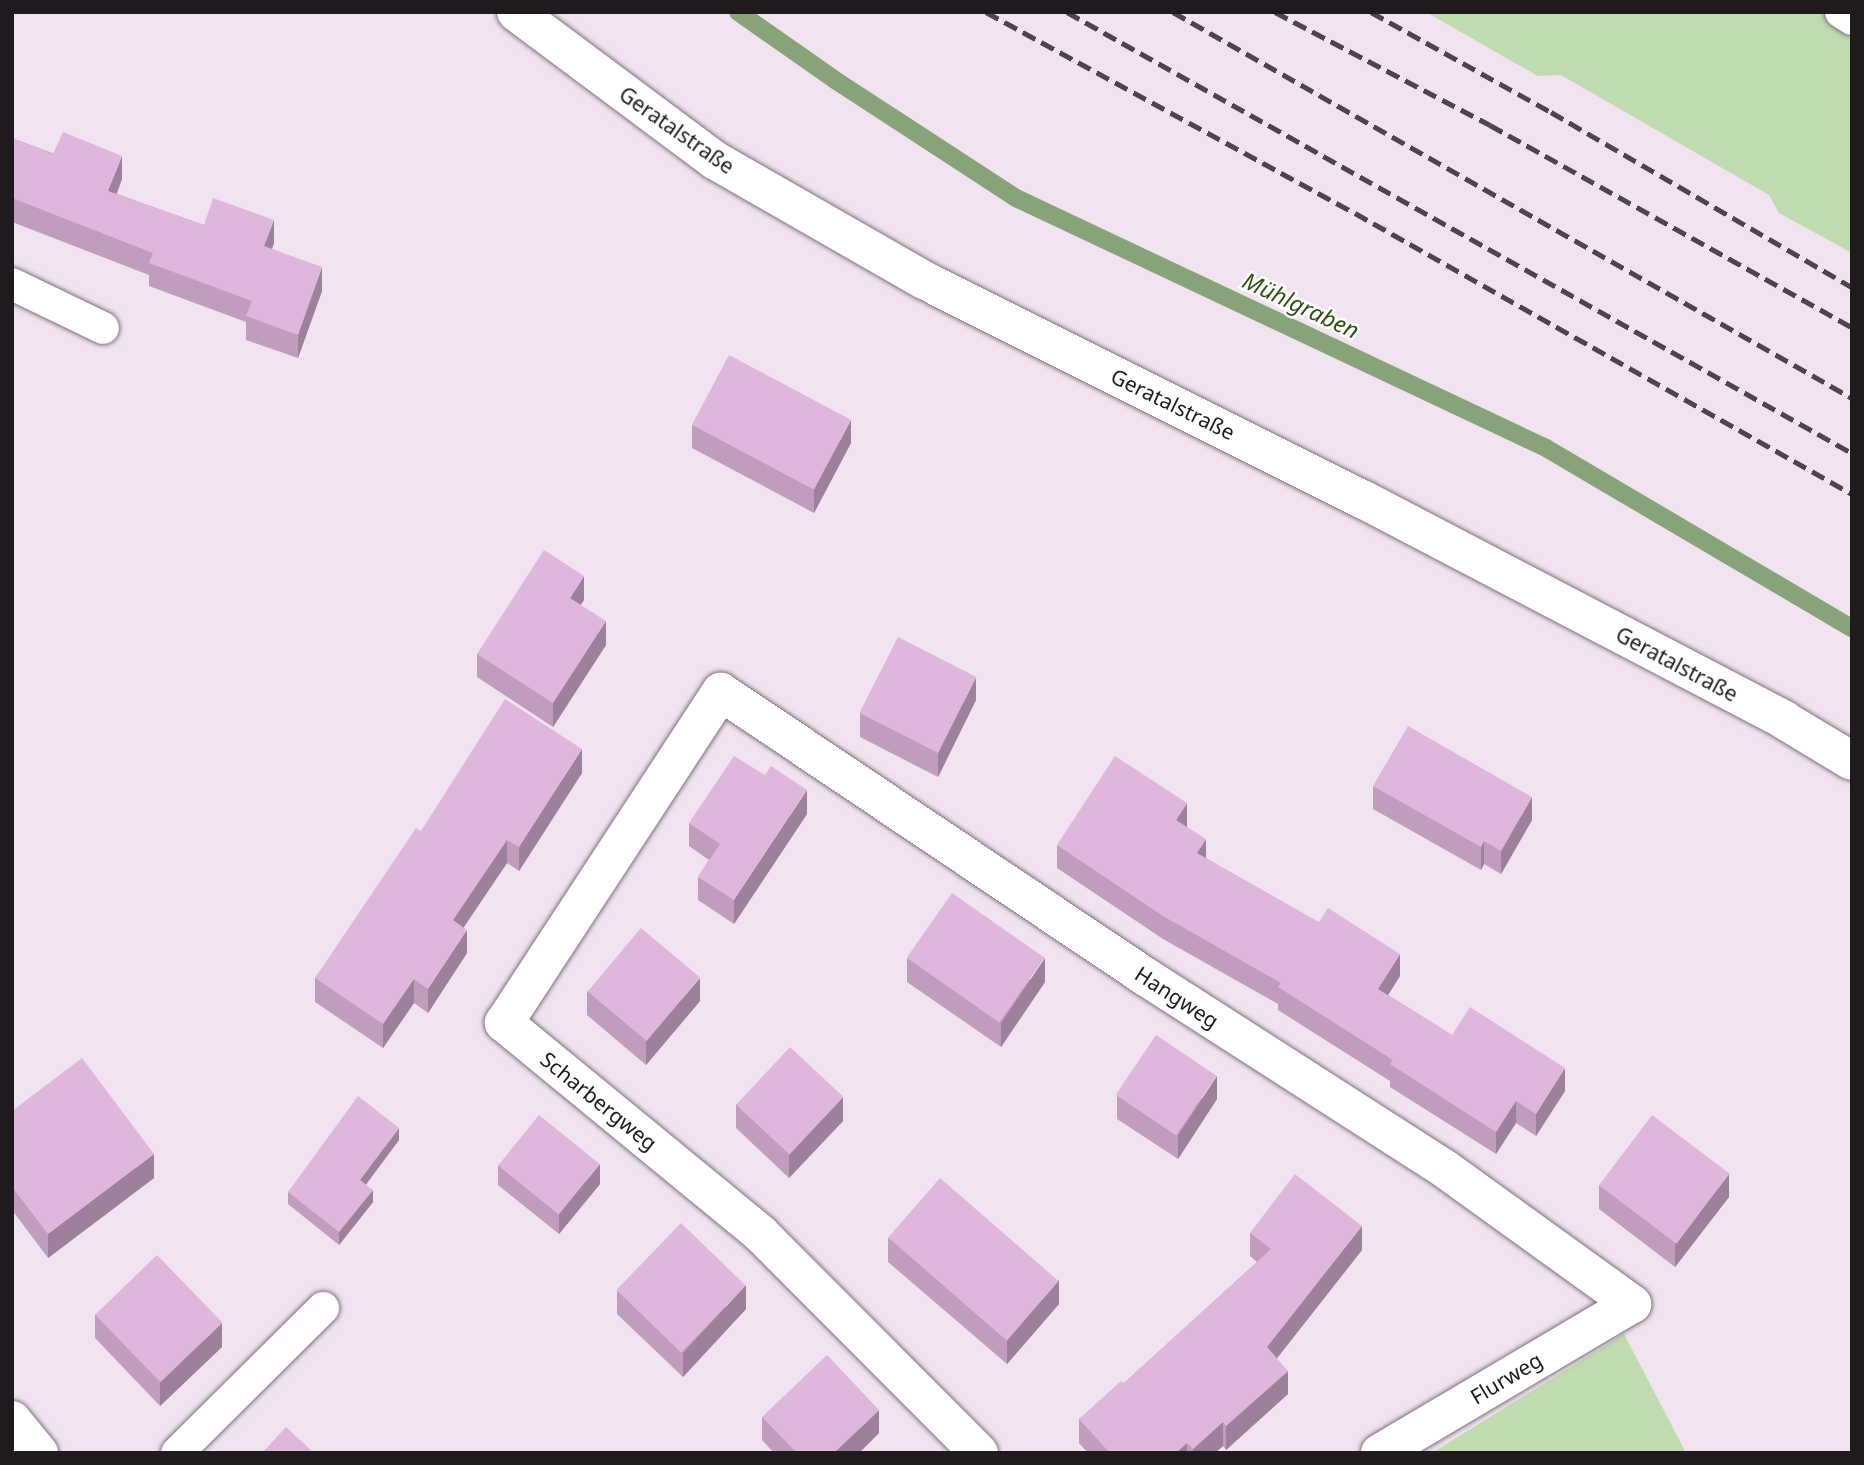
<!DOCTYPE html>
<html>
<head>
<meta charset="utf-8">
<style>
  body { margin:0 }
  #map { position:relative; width:1864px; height:1465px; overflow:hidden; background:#f1e3ef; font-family:"Noto Sans",sans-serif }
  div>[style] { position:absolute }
  .green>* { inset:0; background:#bfdbaf }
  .stream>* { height:18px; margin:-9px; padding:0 9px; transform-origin:9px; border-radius:9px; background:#88a379 }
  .roads { filter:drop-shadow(0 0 2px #7e717d) drop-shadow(0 0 2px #7e717d) }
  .service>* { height:32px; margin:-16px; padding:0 16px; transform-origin:16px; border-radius:16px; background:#fff }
  .minor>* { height:38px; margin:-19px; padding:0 19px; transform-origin:19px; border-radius:19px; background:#fff }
  .tertiary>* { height:38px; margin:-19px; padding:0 19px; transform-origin:19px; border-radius:19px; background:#fff }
  .rail>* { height:5px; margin-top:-2.5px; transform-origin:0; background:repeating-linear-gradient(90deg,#4c454b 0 14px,transparent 0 21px) }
  .wall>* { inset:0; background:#c19dbd }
  .shaded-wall>* { inset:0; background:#9d809a }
  .building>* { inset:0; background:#e0b7dc; transform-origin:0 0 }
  span { translate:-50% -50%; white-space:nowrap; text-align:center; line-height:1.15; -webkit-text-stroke:5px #fff; paint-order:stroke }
  .street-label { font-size:21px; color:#1f1a1e }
  .water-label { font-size:23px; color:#2f5214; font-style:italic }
  .frame { position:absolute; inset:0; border:14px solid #1f1a1e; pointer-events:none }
</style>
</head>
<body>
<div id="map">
  <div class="green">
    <i style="clip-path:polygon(1426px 12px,1852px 12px,1852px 253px,1779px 213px,1769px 195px,1561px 75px,1538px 76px)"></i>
    <i style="clip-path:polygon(1624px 1334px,1686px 1453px,1432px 1453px)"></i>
  </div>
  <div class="stream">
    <i style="left:738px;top:12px;width:118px;rotate:35deg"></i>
    <i style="left:835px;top:80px;width:216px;rotate:33.1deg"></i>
    <i style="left:1016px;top:198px;width:586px;rotate:25.25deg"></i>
    <i style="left:1546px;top:448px;width:355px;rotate:30.5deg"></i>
  </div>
  <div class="roads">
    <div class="service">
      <i style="left:1841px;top:12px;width:13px;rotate:32deg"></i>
      <i style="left:12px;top:284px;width:101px;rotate:25.8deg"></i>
      <i style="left:177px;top:1453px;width:206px;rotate:-44.8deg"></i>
    </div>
    <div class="minor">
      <i style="left:12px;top:1420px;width:43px;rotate:50.7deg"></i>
      <i style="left:979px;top:1453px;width:309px;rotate:-134.9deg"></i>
      <i style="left:761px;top:1234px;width:333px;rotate:-140.6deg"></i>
      <i style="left:504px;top:1023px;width:396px;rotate:-56.8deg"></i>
      <i style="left:721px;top:692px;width:512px;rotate:33.85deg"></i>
      <i style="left:1146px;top:977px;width:355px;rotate:32.7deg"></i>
      <i style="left:1445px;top:1169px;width:231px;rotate:35.8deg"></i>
      <i style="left:1632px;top:1304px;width:293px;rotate:149.4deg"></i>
    </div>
    <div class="tertiary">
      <i style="left:516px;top:12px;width:249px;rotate:36.7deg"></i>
      <i style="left:716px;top:161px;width:240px;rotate:29.8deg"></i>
      <i style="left:924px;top:280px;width:492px;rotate:26.6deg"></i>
      <i style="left:1364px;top:500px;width:474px;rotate:27.6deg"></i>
      <i style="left:1784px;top:720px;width:79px;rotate:31.1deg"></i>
    </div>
  </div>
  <div class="rail">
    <i style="left:986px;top:12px;width:420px;rotate:28.6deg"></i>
    <i style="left:1355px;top:213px;width:571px;rotate:29.48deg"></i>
    <i style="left:1067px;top:12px;width:900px;rotate:29.33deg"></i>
    <i style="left:1173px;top:12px;width:781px;rotate:29.62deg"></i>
    <i style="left:1275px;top:12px;width:243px;rotate:27.7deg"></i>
    <i style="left:1490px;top:125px;width:415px;rotate:29.2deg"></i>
    <i style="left:1371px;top:12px;width:206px;rotate:29.1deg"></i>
    <i style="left:1551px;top:112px;width:348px;rotate:30.2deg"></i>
  </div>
  <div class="wall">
    <i style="clip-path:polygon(12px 138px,122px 179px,117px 194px,204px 225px,274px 243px,272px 249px,322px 291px,298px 358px,246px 340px,246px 322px,149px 286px,149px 275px,12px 222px)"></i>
    <i style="clip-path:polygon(692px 425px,851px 443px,814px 513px,692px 448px)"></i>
    <i style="clip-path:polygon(584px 600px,581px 605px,606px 645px,553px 727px,477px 677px,477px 654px)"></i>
    <i style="clip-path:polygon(976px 700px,938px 777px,860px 737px,860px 713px)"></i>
    <i style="clip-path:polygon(582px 773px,519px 871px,507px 863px,464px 927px,467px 953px,428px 1013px,414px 1003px,383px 1048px,315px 1002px,315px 978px,421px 831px)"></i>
    <i style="clip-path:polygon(1373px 786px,1532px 820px,1501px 874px,1484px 864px,1481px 870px,1373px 809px)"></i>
    <i style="clip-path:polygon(807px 814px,734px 924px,698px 900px,698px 877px,709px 860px,689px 846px,689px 823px)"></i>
    <i style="clip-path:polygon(1187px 826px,1187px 827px,1206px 858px,1400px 976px,1388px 995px,1452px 1035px,1565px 1091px,1536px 1136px,1516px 1123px,1496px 1154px,1390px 1087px,1390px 1081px,1278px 1010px,1278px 1004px,1163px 939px,1057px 868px,1057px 845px)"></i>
    <i style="clip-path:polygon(907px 958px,1045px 982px,1001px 1047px,907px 982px)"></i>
    <i style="clip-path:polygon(587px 991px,700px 1001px,646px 1065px,587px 1015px)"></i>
    <i style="clip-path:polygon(1117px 1095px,1217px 1099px,1178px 1159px,1117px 1119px)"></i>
    <i style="clip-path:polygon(736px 1104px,843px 1121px,789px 1178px,736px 1128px)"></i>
    <i style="clip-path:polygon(12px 1111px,154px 1178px,48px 1258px,12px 1210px)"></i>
    <i style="clip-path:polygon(399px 1140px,366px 1185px,373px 1202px,339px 1245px,288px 1204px,288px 1192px)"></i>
    <i style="clip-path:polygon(498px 1165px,600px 1184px,559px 1234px,498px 1185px)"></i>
    <i style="clip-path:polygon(1599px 1185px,1729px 1197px,1675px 1267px,1599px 1209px)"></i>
    <i style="clip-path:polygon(1250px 1233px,1362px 1250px,1277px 1358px,1288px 1394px,1226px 1450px,1223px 1446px,1215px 1453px,1088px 1453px,1079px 1443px,1079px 1419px,1124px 1383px,1257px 1262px,1250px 1256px)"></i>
    <i style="clip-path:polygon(888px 1238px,1059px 1304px,1007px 1364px,888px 1262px)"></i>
    <i style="clip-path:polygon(617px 1291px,746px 1309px,683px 1377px,617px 1314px)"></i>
    <i style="clip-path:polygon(95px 1314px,222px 1347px,160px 1406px,95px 1338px)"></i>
    <i style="clip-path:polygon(762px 1417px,879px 1433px,859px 1453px,774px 1453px,762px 1440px)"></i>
  </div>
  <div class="shaded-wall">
    <i style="clip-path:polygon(122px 156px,122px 179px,108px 214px,108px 191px)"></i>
    <i style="clip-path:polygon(274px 220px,274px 243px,264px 270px,264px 246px)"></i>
    <i style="clip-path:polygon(322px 267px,322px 291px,298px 358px,298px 335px)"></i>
    <i style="clip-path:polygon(851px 420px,851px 443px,814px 513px,814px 490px)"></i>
    <i style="clip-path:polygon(584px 576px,584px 600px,570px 621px,570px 598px)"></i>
    <i style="clip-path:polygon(606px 621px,606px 645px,553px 727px,553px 703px)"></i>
    <i style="clip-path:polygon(976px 677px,976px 700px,938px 777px,938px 754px)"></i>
    <i style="clip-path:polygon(582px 749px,582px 773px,519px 871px,519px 847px)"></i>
    <i style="clip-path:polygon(807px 790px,807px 814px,734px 924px,734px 900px)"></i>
    <i style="clip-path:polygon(1532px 797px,1532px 820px,1501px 874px,1501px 851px)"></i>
    <i style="clip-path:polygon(1187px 803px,1187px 826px,1176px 843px,1176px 820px)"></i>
    <i style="clip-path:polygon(1206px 839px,1206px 862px,1197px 853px)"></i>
    <i style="clip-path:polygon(507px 840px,507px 863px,453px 943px,453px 920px)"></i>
    <i style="clip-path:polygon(1484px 841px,1484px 864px,1481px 870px,1481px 847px)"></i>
    <i style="clip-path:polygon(467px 930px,467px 953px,428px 1013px,428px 989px)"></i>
    <i style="clip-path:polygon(1400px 954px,1400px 976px,1378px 1011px,1378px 989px)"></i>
    <i style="clip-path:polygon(1045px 958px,1045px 982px,1001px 1047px,1001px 1023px)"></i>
    <i style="clip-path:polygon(700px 978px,700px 1001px,646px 1065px,646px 1041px)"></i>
    <i style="clip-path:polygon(414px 979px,414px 1003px,383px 1048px,383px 1024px)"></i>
    <i style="clip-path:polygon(1565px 1068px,1565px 1091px,1536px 1136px,1536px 1114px)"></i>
    <i style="clip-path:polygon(1217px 1076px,1217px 1099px,1178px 1159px,1178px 1135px)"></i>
    <i style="clip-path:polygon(843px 1097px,843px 1121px,789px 1178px,789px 1155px)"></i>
    <i style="clip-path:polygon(1516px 1101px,1516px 1123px,1496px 1154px,1496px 1132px)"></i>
    <i style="clip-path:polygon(399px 1128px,399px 1140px,360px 1192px,360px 1180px)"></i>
    <i style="clip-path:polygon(154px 1154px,154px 1178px,48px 1258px,48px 1234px)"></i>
    <i style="clip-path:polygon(600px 1164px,600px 1184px,559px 1234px,559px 1214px)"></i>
    <i style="clip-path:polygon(1729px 1174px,1729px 1197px,1675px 1267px,1675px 1244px)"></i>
    <i style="clip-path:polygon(373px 1190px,373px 1202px,339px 1245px,339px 1232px)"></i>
    <i style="clip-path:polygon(1362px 1226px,1362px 1250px,1267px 1371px,1267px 1347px)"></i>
    <i style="clip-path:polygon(1059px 1280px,1059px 1304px,1007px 1364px,1007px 1341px)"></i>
    <i style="clip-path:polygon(746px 1285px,746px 1309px,683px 1377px,683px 1353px)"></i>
    <i style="clip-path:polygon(222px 1323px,222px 1347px,160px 1406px,160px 1382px)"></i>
    <i style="clip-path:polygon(1288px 1371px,1288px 1394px,1226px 1450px,1226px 1426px)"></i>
    <i style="clip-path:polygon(879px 1410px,879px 1433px,859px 1453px,834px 1453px)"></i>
    <i style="clip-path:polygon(1223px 1422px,1223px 1446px,1215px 1453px,1193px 1453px,1193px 1449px)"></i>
    <i style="clip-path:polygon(1187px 1443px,1187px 1453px,1176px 1453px)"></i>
  </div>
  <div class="building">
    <i style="clip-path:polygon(63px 132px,122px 156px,108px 191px,204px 225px,213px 198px,274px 220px,264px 246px,322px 267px,298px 335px,246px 316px,252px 301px,149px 263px,153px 253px,12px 198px,12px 138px,53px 154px)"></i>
    <i style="left:729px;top:355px;width:138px;height:79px;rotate:28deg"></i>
    <i style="clip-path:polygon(544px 550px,584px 576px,570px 598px,606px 621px,553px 703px,477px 654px)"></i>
    <i style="left:898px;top:637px;width:88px;height:85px;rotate:27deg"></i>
    <i style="clip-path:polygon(505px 699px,582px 749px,519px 847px,507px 840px,453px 920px,467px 930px,428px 989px,414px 979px,383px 1024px,315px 978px,416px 828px,421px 831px)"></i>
    <i style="clip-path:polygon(1408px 726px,1532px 797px,1501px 851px,1484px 841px,1481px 847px,1373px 786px)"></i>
    <i style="clip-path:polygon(734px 756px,765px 775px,771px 766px,807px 790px,734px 900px,698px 877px,720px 844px,689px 823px)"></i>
    <i style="clip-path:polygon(1115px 756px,1187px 803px,1176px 820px,1206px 839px,1197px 853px,1319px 922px,1328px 908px,1400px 954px,1378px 989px,1452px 1035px,1470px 1007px,1565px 1068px,1536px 1114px,1516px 1101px,1496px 1132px,1390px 1064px,1393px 1060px,1278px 987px,1281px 983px,1163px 916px,1057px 845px)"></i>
    <i style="left:952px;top:893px;width:113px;height:79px;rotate:35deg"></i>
    <i style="left:641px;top:928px;width:77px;height:83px;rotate:40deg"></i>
    <i style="left:1156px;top:1035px;width:73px;height:72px;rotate:34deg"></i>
    <i style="left:790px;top:1047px;width:73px;height:79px;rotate:43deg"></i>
    <i style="clip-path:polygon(82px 1058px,154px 1154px,48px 1234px,12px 1187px,12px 1111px)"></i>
    <i style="clip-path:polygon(358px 1096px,399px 1128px,360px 1180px,373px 1190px,339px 1232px,288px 1192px)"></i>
    <i style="left:539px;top:1115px;width:78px;height:65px;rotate:39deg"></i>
    <i style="left:1652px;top:1115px;width:97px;height:88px;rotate:37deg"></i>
    <i style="clip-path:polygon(1295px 1174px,1362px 1226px,1267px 1347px,1288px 1371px,1226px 1426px,1223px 1422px,1193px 1449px,1187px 1443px,1176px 1453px,1110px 1453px,1079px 1419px,1121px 1381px,1124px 1383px,1271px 1249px,1250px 1233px)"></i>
    <i style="left:940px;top:1178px;width:157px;height:79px;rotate:41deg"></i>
    <i style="left:681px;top:1223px;width:90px;height:93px;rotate:44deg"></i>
    <i style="left:157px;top:1255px;width:94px;height:86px;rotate:46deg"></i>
    <i style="clip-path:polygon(827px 1355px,879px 1410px,834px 1453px,797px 1453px,762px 1417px)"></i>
    <i style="clip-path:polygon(286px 1427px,314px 1453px,262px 1453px)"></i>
  </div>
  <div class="street-label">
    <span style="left:677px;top:130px;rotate:35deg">Geratalstraße</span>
    <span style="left:1173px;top:404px;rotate:26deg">Geratalstraße</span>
    <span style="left:1677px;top:664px;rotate:28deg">Geratalstraße</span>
    <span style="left:1177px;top:997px;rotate:33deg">Hangweg</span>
    <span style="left:599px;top:1101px;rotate:39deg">Scharbergweg</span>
    <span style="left:1506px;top:1378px;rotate:-31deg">Flurweg</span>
  </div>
  <div class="water-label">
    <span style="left:1301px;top:305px;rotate:25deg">Mühlgraben</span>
  </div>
  <div class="frame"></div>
</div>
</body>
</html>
